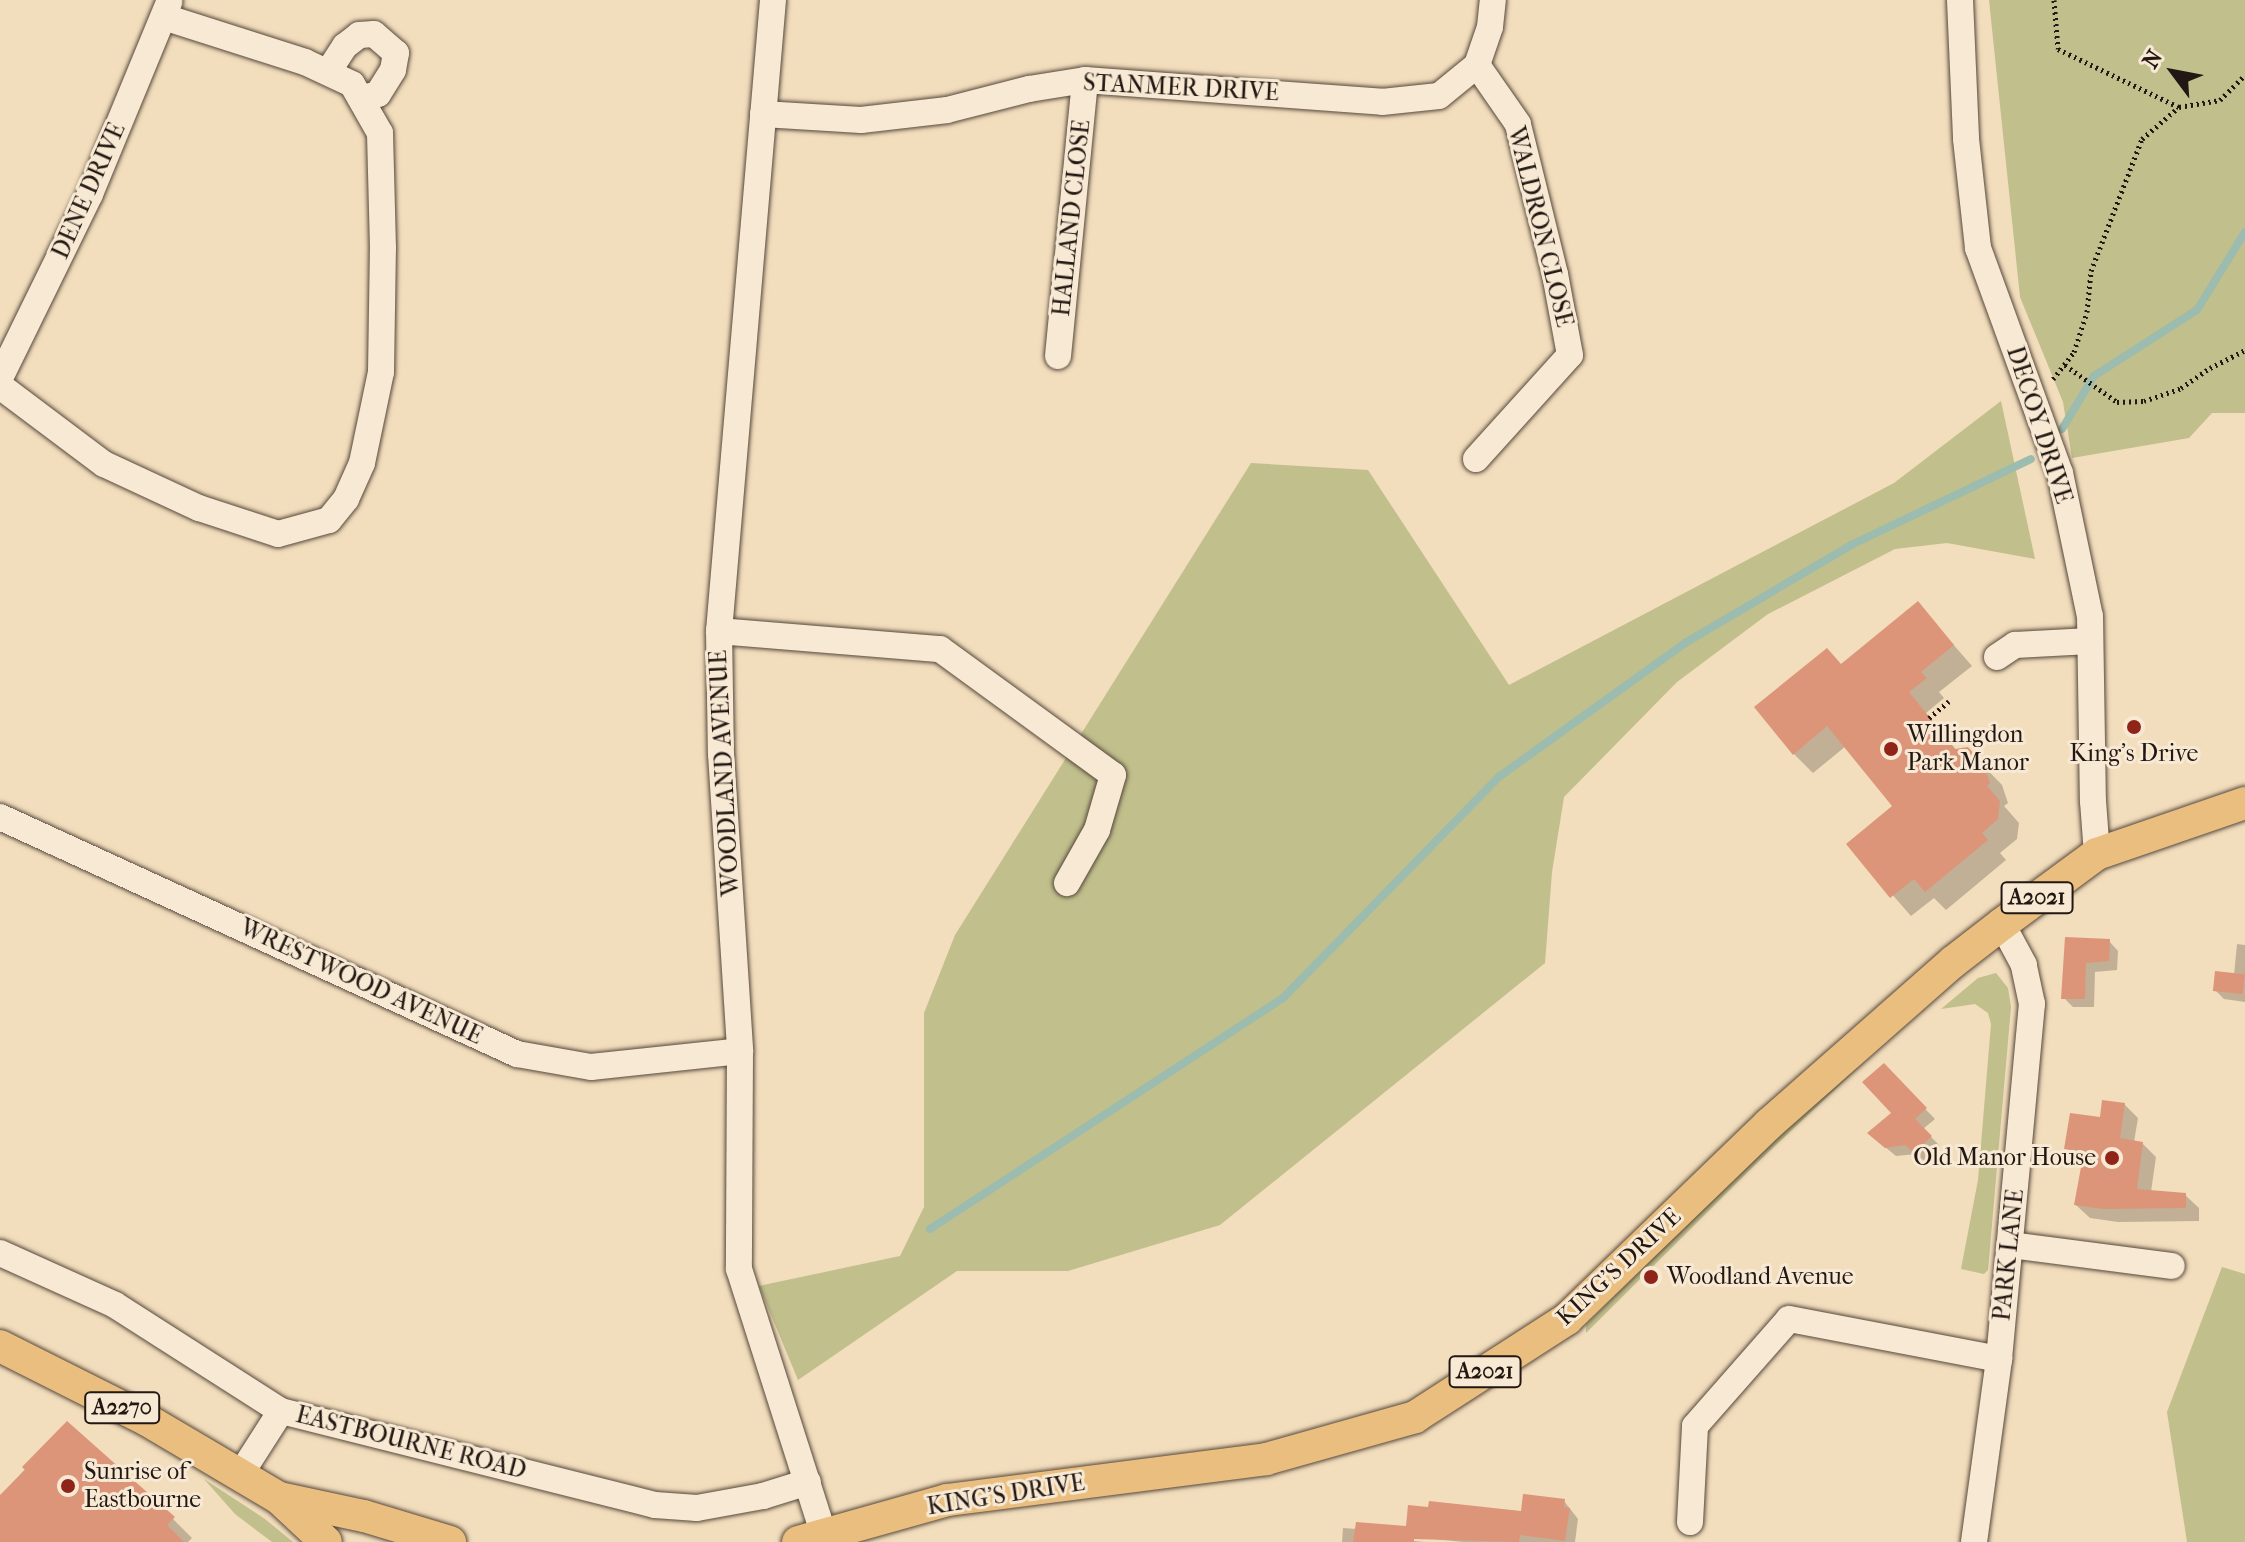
<!DOCTYPE html>
<html>
<head>
<meta charset="utf-8">
<style>
  body { margin:0 }
  #map { position:relative; width:2245px; height:1542px; overflow:hidden; background:#f2ddbc; font-family:"IM FELL French Canon",serif }
  div>[style] { position:absolute }
  .green>* { inset:0; background:#c1bf8c }
  .shadow>* { inset:0; background:#0003 }
  .stream>* { height:8px; margin:-4px; padding:0 4px; transform-origin:4px; border-radius:4px; background:#9bbcae }
  .building>* { inset:0; background:#dc9579; transform-origin:0 0 }
  .path>* { height:5px; margin-top:-2.5px; transform-origin:0; background:repeating-linear-gradient(90deg,#221712 0 2px,transparent 0 6px) }
  .roads { filter:drop-shadow(0 0 2px #56483c) drop-shadow(0 0 2px #56483c) }
  .minor>* { height:26px; margin:-13px; padding:0 13px; transform-origin:13px; border-radius:13px; background:#f7e9d3 }
  .major>* { height:32px; margin:-16px; padding:0 16px; transform-origin:16px; border-radius:16px; background:#e9be7e }
  .dots>* { width:22px; height:22px; translate:-50% -50%; box-sizing:border-box; border:4px solid #f7e9d3; border-radius:50% }
  span { translate:-50% -50%; white-space:nowrap; text-align:center; line-height:1.15; -webkit-text-stroke:6px #f7e9d3; paint-order:stroke }
  .shield-label span { padding:2px 6px; background:#f7e9d3; border:2px solid; border-radius:6px; -webkit-text-stroke-width:0 }
  .shield-label { font-size:22px; color:#221712; font-weight:700 }
  .street-label { font-size:24px; color:#221712 }
  .poi-label { font-size:24px; color:#221712 }
  .left { translate:0 -50%; text-align:left }
  .right { translate:-100% -50%; text-align:right }
  .north { position:absolute; left:2133px; top:32px; width:80px; height:80px; -webkit-text-stroke:6px #f7e9d3; paint-order:stroke; rotate:302deg; font-size:22px; font-weight:700; line-height:32px; text-align:center; color:#221712 }
  .north::after { content:''; display:block; margin:auto; width:28px; height:36px; background:#221712; clip-path:polygon(50% 0,100% 100%,50% 72%,0 100%) }
</style>
</head>
<body>
<div id="map">
  <div class="green">
    <i style="clip-path:polygon(1989px 0,2245px 0,2245px 413px,2212px 413px,2189px 438px,2072px 458px,2063px 402px,2020px 297px)"></i>
    <i style="clip-path:polygon(2001px 401px,2035px 559px,1947px 543px,1895px 549px,1768px 614px,1677px 682px,1564px 797px,1552px 872px,1545px 963px,1220px 1225px,1068px 1271px,957px 1271px,798px 1380px,759px 1286px,900px 1256px,924px 1207px,924px 1013px,955px 935px,1251px 463px,1368px 470px,1509px 685px,1894px 483px)"></i>
    <i style="clip-path:polygon(1996px 973px,2008px 988px,2011px 1007px,1988px 1270px,1984px 1274px,1961px 1269px,1978px 1180px,1991px 1024px,1988px 1013px,1975px 1004px,1941px 1009px,1978px 978px)"></i>
    <i style="clip-path:polygon(1882px 1045px,1756px 1164px,1586px 1333px,1586px 1325px,1752px 1159px)"></i>
    <i style="clip-path:polygon(2222px 1267px,2245px 1274px,2245px 1542px,2187px 1542px,2167px 1412px)"></i>
    <i style="clip-path:polygon(204px 1479px,265px 1519px,293px 1542px,272px 1542px,235px 1514px)"></i>
  </div>
  <div class="shadow">
    <i style="clip-path:polygon(1918px 604px,1972px 666px,1939px 692px,1944px 698px,1926px 713px,1957px 751px,1967px 749px,2002px 785px,2008px 803px,2004px 806px,2019px 823px,2017px 839px,2000px 853px,2006px 860px,1946px 910px,1934px 898px,1911px 916px,1848px 844px,1895px 806px,1846px 746px,1813px 773px,1794px 754px,1842px 666px)"></i>
    <i style="clip-path:polygon(2067px 939px,2109px 941px,2118px 951px,2117px 970px,2095px 972px,2094px 1007px,2073px 1007px,2064px 998px)"></i>
    <i style="clip-path:polygon(2237px 944px,2245px 945px,2245px 1002px,2224px 999px,2215px 990px,2234px 975px)"></i>
    <i style="clip-path:polygon(1883px 1066px,1935px 1119px,1923px 1129px,1940px 1146px,1924px 1161px,1916px 1154px,1896px 1156px,1879px 1142px,1893px 1113px)"></i>
    <i style="clip-path:polygon(2124px 1104px,2138px 1118px,2134px 1142px,2142px 1143px,2156px 1157px,2151px 1192px,2185px 1195px,2199px 1208px,2199px 1221px,2118px 1222px,2090px 1218px,2076px 1205px,2084px 1162px,2066px 1148px)"></i>
    <i style="clip-path:polygon(67px 1424px,173px 1519px,192px 1538px,188px 1542px,5px 1542px,0 1537px,0 1496px)"></i>
    <i style="clip-path:polygon(1564px 1501px,1578px 1519px,1575px 1542px,1463px 1542px,1414px 1537px,1414px 1541px,1425px 1542px,1412px 1542px,1407px 1537px)"></i>
    <i style="clip-path:polygon(1343px 1528px,1357px 1529px,1404px 1542px,1342px 1542px)"></i>
  </div>
  <div class="stream">
    <i style="left:2062px;top:429px;width:62px;rotate:-58.9deg"></i>
    <i style="left:2094px;top:376px;width:122px;rotate:-32.7deg"></i>
    <i style="left:2197px;top:310px;width:92px;rotate:-58.4deg"></i>
    <i style="left:930px;top:1229px;width:423px;rotate:-33.2deg"></i>
    <i style="left:1284px;top:997px;width:309px;rotate:-45.7deg"></i>
    <i style="left:1500px;top:776px;width:228px;rotate:-35.7deg"></i>
    <i style="left:1685px;top:643px;width:195px;rotate:-30.5deg"></i>
    <i style="left:1853px;top:544px;width:197px;rotate:-25.5deg"></i>
  </div>
  <div class="building">
    <i style="clip-path:polygon(1918px 601px,1954px 645px,1921px 672px,1927px 678px,1909px 692px,1955px 749px,1968px 747px,1983px 764px,1990px 783px,1987px 786px,2000px 801px,1998px 819px,1982px 833px,1988px 840px,1925px 892px,1914px 879px,1890px 898px,1846px 844px,1892px 806px,1827px 726px,1793px 755px,1754px 707px,1827px 648px,1841px 664px)"></i>
    <i style="clip-path:polygon(2065px 937px,2110px 939px,2109px 961px,2086px 963px,2085px 999px,2061px 999px)"></i>
    <i style="left:2215px;top:971px;width:30px;height:20px;rotate:6deg"></i>
    <i style="clip-path:polygon(1884px 1063px,1927px 1108px,1915px 1119px,1932px 1136px,1914px 1153px,1905px 1145px,1885px 1148px,1867px 1133px,1891px 1113px,1862px 1082px)"></i>
    <i style="clip-path:polygon(2102px 1100px,2125px 1103px,2120px 1138px,2143px 1142px,2137px 1189px,2186px 1193px,2186px 1208px,2103px 1209px,2074px 1205px,2084px 1151px,2064px 1149px,2070px 1113px,2100px 1117px)"></i>
    <i style="clip-path:polygon(67px 1421px,175px 1517px,167px 1525px,184px 1542px,0 1542px,0 1495px,25px 1470px,22px 1467px)"></i>
    <i style="clip-path:polygon(1523px 1494px,1565px 1499px,1564px 1507px,1570px 1508px,1565px 1541px,1520px 1535px,1519px 1542px,1414px 1539px,1414px 1542px,1353px 1542px,1356px 1522px,1406px 1526px,1408px 1505px,1428px 1507px,1429px 1501px,1521px 1511px)"></i>
  </div>
  <div class="path">
    <i style="left:2054px;top:0;width:49px;rotate:85.3deg"></i>
    <i style="left:2058px;top:49px;width:134px;rotate:25.6deg"></i>
    <i style="left:2065px;top:365px;width:64px;rotate:35.4deg"></i>
    <i style="left:2117px;top:402px;width:27px;rotate:-2deg"></i>
    <i style="left:2144px;top:401px;width:39px;rotate:-19deg"></i>
    <i style="left:2181px;top:388px;width:35px;rotate:-35deg"></i>
    <i style="left:2210px;top:368px;width:39px;rotate:-27deg"></i>
    <i style="left:2053px;top:379px;width:34px;rotate:-52deg"></i>
    <i style="left:2074px;top:352px;width:42px;rotate:-72deg"></i>
    <i style="left:2087px;top:312px;width:41px;rotate:-84.4deg"></i>
    <i style="left:2091px;top:271px;width:142px;rotate:-68.9deg"></i>
    <i style="left:2142px;top:139px;width:49px;rotate:-40.9deg"></i>
    <i style="left:2179px;top:107px;width:42px;rotate:-9.7deg"></i>
    <i style="left:2220px;top:100px;width:35px;rotate:-45deg"></i>
    <i style="left:1929px;top:718px;width:26px;rotate:-40deg"></i>
  </div>
  <div class="roads">
    <div class="minor">
      <i style="left:773px;top:0;width:633px;rotate:94.89deg"></i>
      <i style="left:719px;top:631px;width:123px;rotate:89.1deg"></i>
      <i style="left:721px;top:754px;width:298px;rotate:86.3deg"></i>
      <i style="left:740px;top:1051px;width:218px;rotate:90.3deg"></i>
      <i style="left:739px;top:1269px;width:279px;rotate:72.3deg"></i>
      <i style="left:1960px;top:0;width:139px;rotate:87.5deg"></i>
      <i style="left:1966px;top:139px;width:110px;rotate:83.7deg"></i>
      <i style="left:1978px;top:248px;width:239px;rotate:70deg"></i>
      <i style="left:2060px;top:473px;width:146px;rotate:78.2deg"></i>
      <i style="left:2090px;top:616px;width:185px;rotate:89.1deg"></i>
      <i style="left:2093px;top:801px;width:53px;rotate:85.7deg"></i>
      <i style="left:328px;top:72px;width:31px;rotate:-57deg"></i>
      <i style="left:345px;top:46px;width:18px;rotate:-38deg"></i>
      <i style="left:359px;top:35px;width:15px;rotate:-4deg"></i>
      <i style="left:374px;top:34px;width:29px;rotate:41deg"></i>
      <i style="left:396px;top:53px;width:17px;rotate:100deg"></i>
      <i style="left:393px;top:70px;width:28px;rotate:122deg"></i>
      <i style="left:378px;top:94px;width:16px;rotate:165deg"></i>
      <i style="left:763px;top:114px;width:98px;rotate:3.5deg"></i>
      <i style="left:861px;top:120px;width:87px;rotate:-6.6deg"></i>
      <i style="left:947px;top:110px;width:85px;rotate:-14.4deg"></i>
      <i style="left:1029px;top:89px;width:57px;rotate:-9.1deg"></i>
      <i style="left:1085px;top:80px;width:298px;rotate:4.2deg"></i>
      <i style="left:1382px;top:102px;width:57px;rotate:-6deg"></i>
      <i style="left:1439px;top:96px;width:49px;rotate:-39.2deg"></i>
      <i style="left:1477px;top:65px;width:40px;rotate:-71.1deg"></i>
      <i style="left:1490px;top:27px;width:27px;rotate:-84deg"></i>
      <i style="left:1058px;top:356px;width:277px;rotate:-84.4deg"></i>
      <i style="left:0;top:378px;width:205px;rotate:-63.9deg"></i>
      <i style="left:90px;top:194px;width:208px;rotate:-67.6deg"></i>
      <i style="left:0;top:386px;width:130px;rotate:36.9deg"></i>
      <i style="left:104px;top:464px;width:105px;rotate:24.9deg"></i>
      <i style="left:199px;top:508px;width:83px;rotate:18.2deg"></i>
      <i style="left:278px;top:534px;width:53px;rotate:-15.4deg"></i>
      <i style="left:329px;top:520px;width:27px;rotate:-51deg"></i>
      <i style="left:346px;top:499px;width:39px;rotate:-66deg"></i>
      <i style="left:362px;top:463px;width:93px;rotate:-78.2deg"></i>
      <i style="left:381px;top:372px;width:124px;rotate:-89.1deg"></i>
      <i style="left:383px;top:248px;width:115px;rotate:-91.5deg"></i>
      <i style="left:380px;top:133px;width:56px;rotate:-119.7deg"></i>
      <i style="left:352px;top:84px;width:52px;rotate:-154.9deg"></i>
      <i style="left:305px;top:62px;width:148px;rotate:-162.3deg"></i>
      <i style="left:1476px;top:459px;width:140px;rotate:-47.9deg"></i>
      <i style="left:1570px;top:355px;width:82px;rotate:-100.5deg"></i>
      <i style="left:1555px;top:274px;width:154px;rotate:-103.9deg"></i>
      <i style="left:1518px;top:124px;width:72px;rotate:-124.8deg"></i>
      <i style="left:719px;top:631px;width:222px;rotate:4.7deg"></i>
      <i style="left:940px;top:649px;width:214px;rotate:36.1deg"></i>
      <i style="left:1113px;top:775px;width:57px;rotate:106.2deg"></i>
      <i style="left:1097px;top:830px;width:61px;rotate:119.5deg"></i>
      <i style="left:1997px;top:657px;width:22px;rotate:-34deg"></i>
      <i style="left:2015px;top:645px;width:75px;rotate:-3.1deg"></i>
      <i style="left:0;top:817px;width:569px;rotate:24.63deg"></i>
      <i style="left:517px;top:1054px;width:75px;rotate:10deg"></i>
      <i style="left:591px;top:1067px;width:150px;rotate:-6.1deg"></i>
      <i style="left:2011px;top:1245px;width:162px;rotate:7.4deg"></i>
      <i style="left:0;top:1253px;width:126px;rotate:24.3deg"></i>
      <i style="left:115px;top:1305px;width:197px;rotate:32.6deg"></i>
      <i style="left:281px;top:1411px;width:386px;rotate:14.1deg"></i>
      <i style="left:655px;top:1505px;width:42px;rotate:4.1deg"></i>
      <i style="left:697px;top:1508px;width:67px;rotate:-10.3deg"></i>
      <i style="left:763px;top:1496px;width:47px;rotate:-17.3deg"></i>
      <i style="left:240px;top:1475px;width:76px;rotate:-57.4deg"></i>
      <i style="left:1690px;top:1522px;width:96px;rotate:-87deg"></i>
      <i style="left:1695px;top:1426px;width:142px;rotate:-48.7deg"></i>
      <i style="left:1789px;top:1319px;width:214px;rotate:10.8deg"></i>
      <i style="left:1974px;top:1542px;width:185px;rotate:-82.2deg"></i>
      <i style="left:1999px;top:1359px;width:357px;rotate:-84.7deg"></i>
      <i style="left:2032px;top:1004px;width:40px;rotate:-102deg"></i>
      <i style="left:2024px;top:965px;width:47px;rotate:-118.2deg"></i>
    </div>
    <div class="major">
      <i style="left:0;top:1346px;width:165px;rotate:26.7deg"></i>
      <i style="left:147px;top:1420px;width:153px;rotate:30.6deg"></i>
      <i style="left:279px;top:1498px;width:64px;rotate:43.1deg"></i>
      <i style="left:279px;top:1498px;width:87px;rotate:12deg"></i>
      <i style="left:364px;top:1516px;width:90px;rotate:16.8deg"></i>
      <i style="left:798px;top:1542px;width:155px;rotate:-15.7deg"></i>
      <i style="left:947px;top:1500px;width:322px;rotate:-7.3deg"></i>
      <i style="left:1266px;top:1459px;width:155px;rotate:-15.7deg"></i>
      <i style="left:1415px;top:1417px;width:181px;rotate:-32.8deg"></i>
      <i style="left:1567px;top:1319px;width:281px;rotate:-44deg"></i>
      <i style="left:1769px;top:1124px;width:245px;rotate:-41.4deg"></i>
      <i style="left:1953px;top:962px;width:62px;rotate:-37.8deg"></i>
      <i style="left:2002px;top:924px;width:118px;rotate:-36.4deg"></i>
      <i style="left:2097px;top:854px;width:157px;rotate:-19deg"></i>
    </div>
  </div>
  <div class="dots">
    <i style="left:2134px;top:727px;background:#8f2418"></i>
    <i style="left:1891px;top:749px;background:#8f2418"></i>
    <i style="left:2112px;top:1158px;background:#8f2418"></i>
    <i style="left:1651px;top:1277px;background:#8f2418"></i>
    <i style="left:68px;top:1486px;background:#8f2418"></i>
  </div>
  <div class="shield-label">
    <span style="left:2037px;top:898px">A2021</span>
    <span style="left:1485px;top:1372px">A2021</span>
    <span style="left:122px;top:1408px">A2270</span>
  </div>
  <div class="street-label">
    <span style="left:1181px;top:88px;rotate:3deg">STANMER DRIVE</span>
    <span style="left:89px;top:191px;rotate:-66deg">DENE DRIVE</span>
    <span style="left:1072px;top:218px;rotate:-84deg">HALLAND CLOSE</span>
    <span style="left:1540px;top:227px;rotate:76deg">WALDRON CLOSE</span>
    <span style="left:2039px;top:425px;rotate:72deg">DECOY DRIVE</span>
    <span style="left:725px;top:773px;rotate:-93deg">WOODLAND AVENUE</span>
    <span style="left:361px;top:982px;rotate:25deg">WRESTWOOD AVENUE</span>
    <span style="left:2009px;top:1255px;rotate:-84deg">PARK LANE</span>
    <span style="left:1619px;top:1267px;rotate:-43deg">KING'S DRIVE</span>
    <span style="left:411px;top:1443px;rotate:14deg">EASTBOURNE ROAD</span>
    <span style="left:1006px;top:1495px;rotate:-9deg">KING'S DRIVE</span>
  </div>
  <div class="poi-label">
    <span class="left" style="left:1907px;top:749px">Willingdon<br>Park Manor</span>
    <span style="left:2134px;top:754px">King's Drive</span>
    <span class="right" style="left:2096px;top:1158px">Old Manor House</span>
    <span class="left" style="left:1667px;top:1277px">Woodland Avenue</span>
    <span class="left" style="left:84px;top:1486px">Sunrise of<br>Eastbourne</span>
  </div>
  <div class="north">N</div>
</div>
</body>
</html>
